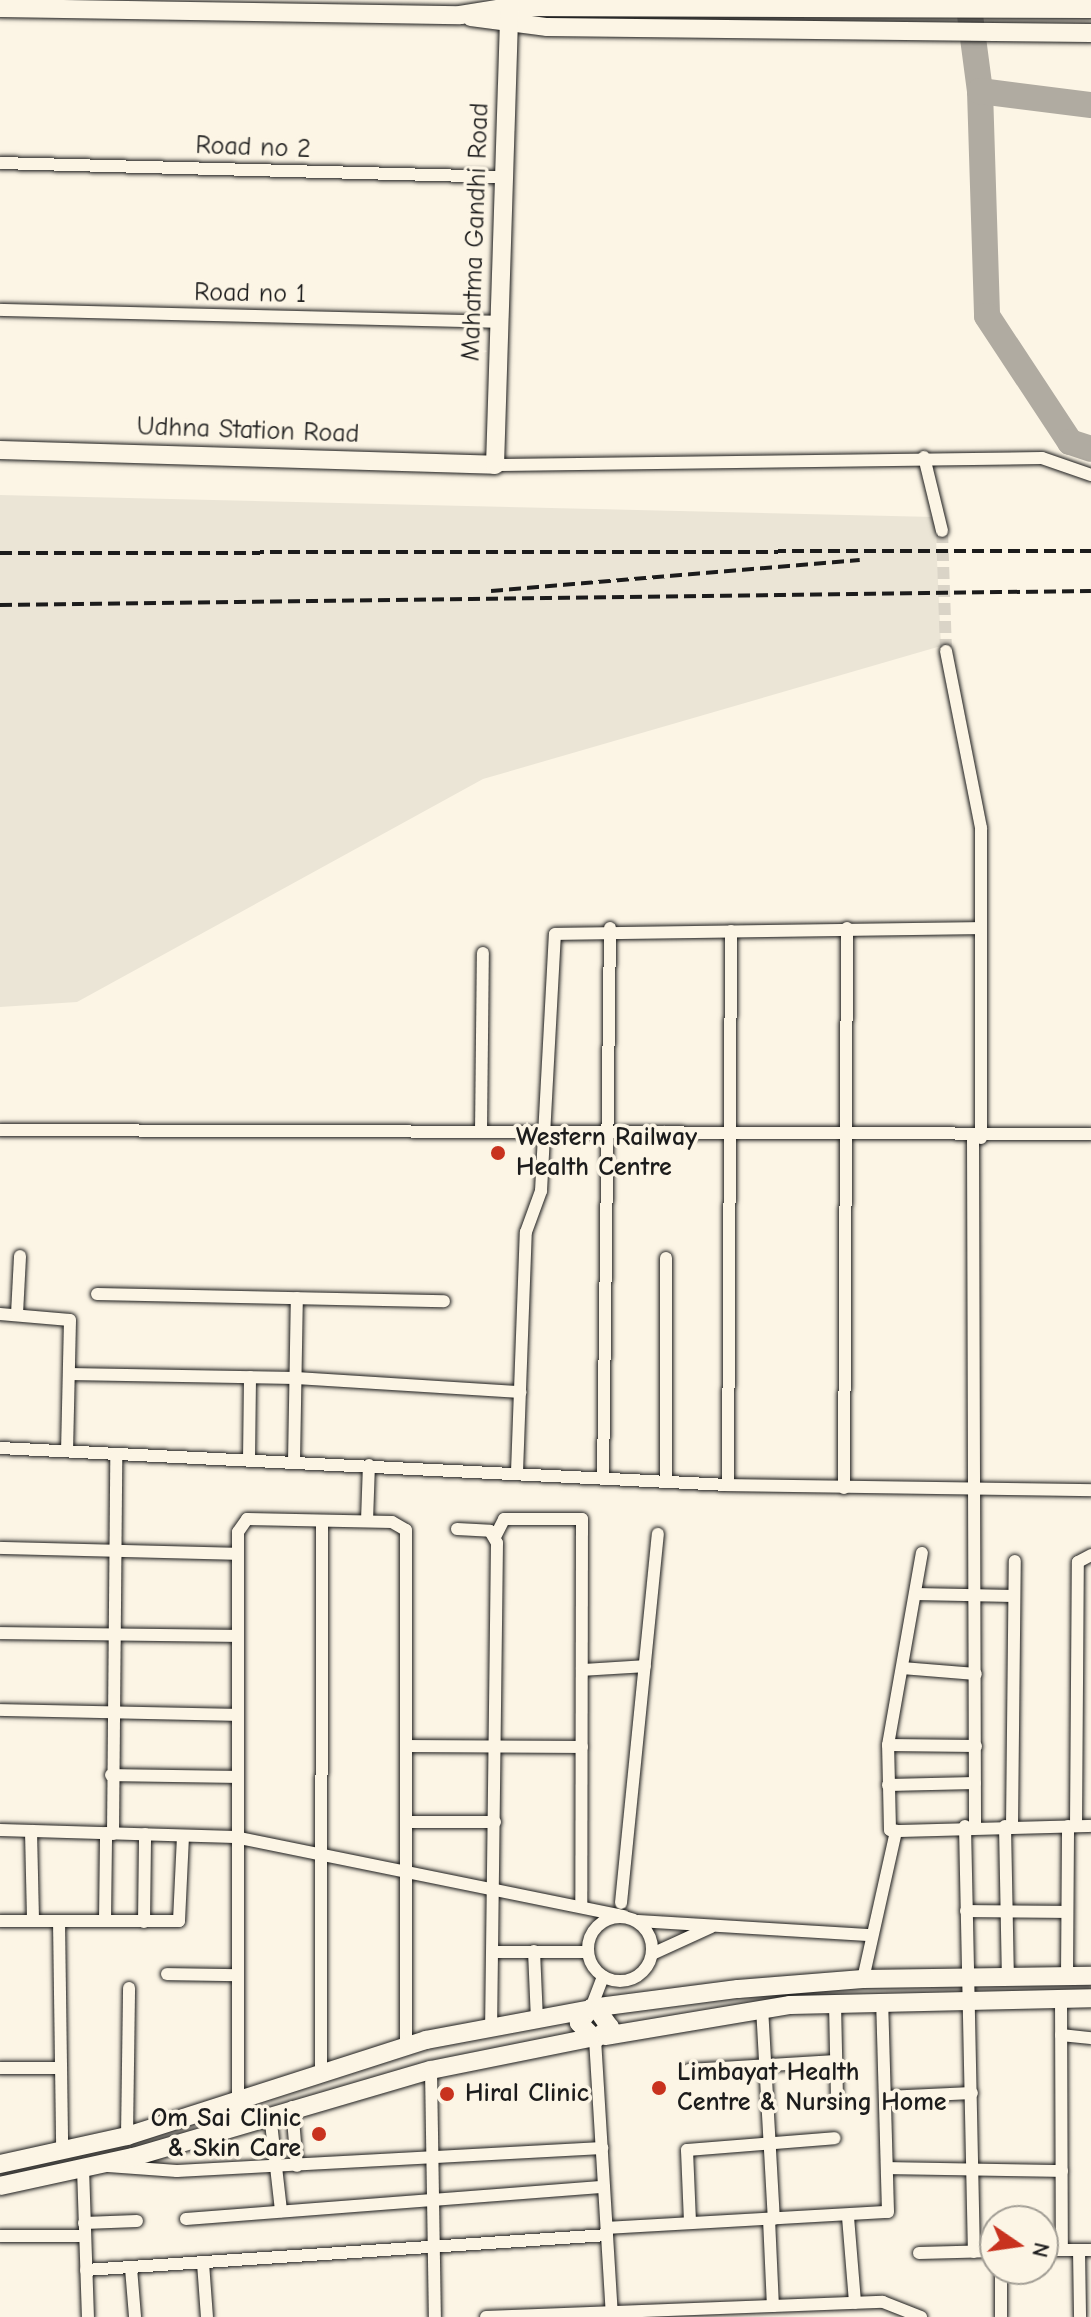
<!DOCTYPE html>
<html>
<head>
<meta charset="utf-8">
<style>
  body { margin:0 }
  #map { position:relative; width:1091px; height:2317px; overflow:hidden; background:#fcf5e5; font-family:"Comic Neue",sans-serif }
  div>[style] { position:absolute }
  .built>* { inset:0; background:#ebe5d6 }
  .river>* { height:26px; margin:-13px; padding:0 13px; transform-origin:13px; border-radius:13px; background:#b0aba1 }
  .street-tunnel>* { height:12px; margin-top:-6px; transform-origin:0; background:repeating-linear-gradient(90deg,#dad4c7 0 12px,transparent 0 18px) }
  .roads { filter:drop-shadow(0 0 2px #1c1c1c) drop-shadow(0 0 2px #1c1c1c) }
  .street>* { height:12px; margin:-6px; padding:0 6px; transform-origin:6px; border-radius:6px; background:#fcf5e5 }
  .street>.ring { margin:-6px; padding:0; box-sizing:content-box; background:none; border:12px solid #fcf5e5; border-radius:50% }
  .secondary>* { height:18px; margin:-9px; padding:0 9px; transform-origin:9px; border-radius:9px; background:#fcf5e5 }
  .rail>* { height:4px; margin-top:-2px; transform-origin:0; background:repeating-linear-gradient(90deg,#1c1c1c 0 12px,transparent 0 18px) }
  .dots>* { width:22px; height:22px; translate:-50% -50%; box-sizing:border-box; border:4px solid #fcf5e5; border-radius:50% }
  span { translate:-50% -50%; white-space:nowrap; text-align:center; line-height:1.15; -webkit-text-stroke:7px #fcf5e5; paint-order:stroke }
  .street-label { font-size:26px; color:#1c1c1c }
  .poi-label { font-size:26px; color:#1c1c1c; font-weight:700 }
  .left { translate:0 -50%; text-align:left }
  .right { translate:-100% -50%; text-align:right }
  .north { position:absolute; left:979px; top:2205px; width:80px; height:80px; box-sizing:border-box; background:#fcf5e5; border:2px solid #a29e95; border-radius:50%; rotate:103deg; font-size:22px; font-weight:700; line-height:32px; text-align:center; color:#1c1c1c }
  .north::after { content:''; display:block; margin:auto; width:28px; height:36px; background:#c8321e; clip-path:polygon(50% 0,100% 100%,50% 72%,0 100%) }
</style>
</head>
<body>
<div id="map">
  <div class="built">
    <i style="clip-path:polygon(0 495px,935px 517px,941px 646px,483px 779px,77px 1002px,0 1007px)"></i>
  </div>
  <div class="river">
    <i style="left:968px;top:0;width:92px;rotate:82.5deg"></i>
    <i style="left:980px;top:91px;width:225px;rotate:88.2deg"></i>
    <i style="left:987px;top:316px;width:151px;rotate:56.6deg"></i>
    <i style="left:1070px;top:442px;width:22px;rotate:18deg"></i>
    <i style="left:980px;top:91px;width:112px;rotate:7.2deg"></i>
  </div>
  <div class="street-tunnel">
    <i style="left:942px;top:531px;width:120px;rotate:88.1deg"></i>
  </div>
  <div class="roads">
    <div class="street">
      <i style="left:0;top:163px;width:504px;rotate:1.59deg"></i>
      <i style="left:0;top:310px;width:500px;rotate:1.37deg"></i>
      <i style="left:924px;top:457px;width:76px;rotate:76.3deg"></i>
      <i style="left:495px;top:465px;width:547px;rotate:-0.73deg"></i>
      <i style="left:1042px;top:458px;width:52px;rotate:19.1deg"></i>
      <i style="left:946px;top:651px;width:180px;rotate:78.8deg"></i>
      <i style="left:981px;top:828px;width:310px;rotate:90deg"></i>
      <i style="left:0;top:1130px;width:1091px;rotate:0.21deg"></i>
      <i style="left:481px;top:1132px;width:179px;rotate:-89.4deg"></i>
      <i style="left:973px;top:1139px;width:686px;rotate:89.83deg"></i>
      <i style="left:97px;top:1294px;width:347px;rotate:1.2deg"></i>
      <i style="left:0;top:1314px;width:70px;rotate:4.9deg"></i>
      <i style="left:70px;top:1320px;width:131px;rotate:91.3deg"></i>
      <i style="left:17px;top:1314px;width:58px;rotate:-87deg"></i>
      <i style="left:69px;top:1374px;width:227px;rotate:1deg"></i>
      <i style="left:296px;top:1378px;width:225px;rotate:3.6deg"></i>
      <i style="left:0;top:1448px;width:729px;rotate:2.91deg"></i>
      <i style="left:728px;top:1485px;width:363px;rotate:0.8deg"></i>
      <i style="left:249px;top:1460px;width:83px;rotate:-89.3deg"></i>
      <i style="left:294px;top:1462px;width:164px;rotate:-89deg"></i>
      <i style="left:517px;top:1472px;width:240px;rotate:-87.9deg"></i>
      <i style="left:526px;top:1232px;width:44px;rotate:-69.9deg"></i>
      <i style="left:541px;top:1191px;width:257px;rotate:-86.9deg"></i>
      <i style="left:555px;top:934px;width:425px;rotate:-0.8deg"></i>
      <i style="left:603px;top:1479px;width:551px;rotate:-89.27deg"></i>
      <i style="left:666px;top:1482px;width:224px;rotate:-90deg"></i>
      <i style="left:728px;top:1485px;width:554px;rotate:-89.69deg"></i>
      <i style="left:844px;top:1488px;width:560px;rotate:-89.69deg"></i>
      <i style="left:367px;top:1521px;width:56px;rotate:-88deg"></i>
      <i style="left:457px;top:1529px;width:33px;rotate:3deg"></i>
      <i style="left:490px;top:1531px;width:14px;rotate:60deg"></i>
      <i style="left:497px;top:1543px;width:485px;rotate:90.7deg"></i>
      <i style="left:496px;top:1535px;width:18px;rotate:-63deg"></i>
      <i style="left:504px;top:1519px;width:78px"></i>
      <i style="left:582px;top:1519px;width:387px;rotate:90.1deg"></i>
      <i style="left:0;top:1548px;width:238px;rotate:1.4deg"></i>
      <i style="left:915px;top:1594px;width:99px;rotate:1.2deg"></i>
      <i style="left:0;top:1633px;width:237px;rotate:0.7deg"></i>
      <i style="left:902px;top:1668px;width:74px;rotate:4.6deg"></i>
      <i style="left:582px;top:1670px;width:63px;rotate:-3.6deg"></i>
      <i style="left:0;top:1710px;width:236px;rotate:1.2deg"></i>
      <i style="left:888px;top:1745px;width:88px;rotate:0.7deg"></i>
      <i style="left:409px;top:1746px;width:173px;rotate:0.3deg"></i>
      <i style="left:111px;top:1775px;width:124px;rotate:0.9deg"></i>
      <i style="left:888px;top:1785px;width:87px;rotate:-1.3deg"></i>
      <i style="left:410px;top:1822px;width:85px"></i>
      <i style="left:965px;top:1826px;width:426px;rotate:88.8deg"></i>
      <i style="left:1005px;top:1826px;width:150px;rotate:88.9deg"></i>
      <i style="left:1012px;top:1826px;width:265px;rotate:-89.4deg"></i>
      <i style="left:1076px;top:1826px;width:264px;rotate:-89.6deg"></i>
      <i style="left:1078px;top:1562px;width:15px;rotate:-28deg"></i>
      <i style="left:0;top:1830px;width:235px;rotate:1.7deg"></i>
      <i style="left:235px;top:1837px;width:397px;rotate:11.5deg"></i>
      <i style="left:31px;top:1831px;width:90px;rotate:88.7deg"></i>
      <i style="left:896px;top:1831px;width:6px;rotate:-171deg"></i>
      <i style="left:890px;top:1830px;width:85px;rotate:-91.3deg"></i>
      <i style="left:888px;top:1745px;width:195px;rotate:-80deg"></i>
      <i style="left:113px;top:1834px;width:380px;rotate:-89.5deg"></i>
      <i style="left:621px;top:1903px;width:371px;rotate:-84.3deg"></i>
      <i style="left:966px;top:1911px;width:101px;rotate:0.6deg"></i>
      <i class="ring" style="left:588px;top:1917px;width:52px;height:52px"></i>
      <i style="left:0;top:1921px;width:179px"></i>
      <i style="left:179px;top:1921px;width:85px;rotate:-87.3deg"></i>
      <i style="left:59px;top:1921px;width:229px;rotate:89.2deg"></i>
      <i style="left:105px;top:1921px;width:88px;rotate:-89.3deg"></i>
      <i style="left:638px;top:1921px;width:230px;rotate:3.5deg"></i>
      <i style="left:144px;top:1922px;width:88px;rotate:-89.3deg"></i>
      <i style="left:534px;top:1951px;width:68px;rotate:87.5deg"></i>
      <i style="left:493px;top:1952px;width:95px"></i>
      <i style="left:652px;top:1954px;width:65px;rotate:-24.6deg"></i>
      <i style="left:167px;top:1974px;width:67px;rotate:0.9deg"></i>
      <i style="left:1067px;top:1976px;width:150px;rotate:-89.6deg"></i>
      <i style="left:863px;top:1979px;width:152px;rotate:-77.4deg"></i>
      <i style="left:896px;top:1831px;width:195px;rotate:-1.5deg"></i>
      <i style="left:1061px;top:1998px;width:252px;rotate:89.8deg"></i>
      <i style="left:835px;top:2003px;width:93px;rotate:88.8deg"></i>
      <i style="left:762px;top:2007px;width:212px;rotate:86.8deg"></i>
      <i style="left:591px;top:2008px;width:34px;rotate:-69deg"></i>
      <i style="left:1061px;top:2035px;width:30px;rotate:6deg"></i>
      <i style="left:595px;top:2039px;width:279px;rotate:86.5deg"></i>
      <i style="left:0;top:2068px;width:61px"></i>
      <i style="left:431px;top:2070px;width:247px;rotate:89.1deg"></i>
      <i style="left:689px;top:2070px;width:147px;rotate:-3.5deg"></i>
      <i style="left:321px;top:2073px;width:552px;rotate:-89.9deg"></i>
      <i style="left:886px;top:2097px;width:86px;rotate:-2.7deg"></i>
      <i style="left:292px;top:2107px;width:59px;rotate:85.2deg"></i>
      <i style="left:270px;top:2114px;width:98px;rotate:83.5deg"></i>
      <i style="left:238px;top:2124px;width:592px;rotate:-90deg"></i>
      <i style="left:238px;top:1532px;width:16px;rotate:-55deg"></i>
      <i style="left:247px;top:1519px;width:145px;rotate:1.2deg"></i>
      <i style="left:392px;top:1522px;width:16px;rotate:30deg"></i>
      <i style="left:406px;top:1530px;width:516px;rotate:90deg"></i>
      <i style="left:127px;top:2136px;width:148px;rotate:-89.2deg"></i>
      <i style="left:108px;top:2166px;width:69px;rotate:4.1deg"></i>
      <i style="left:177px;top:2171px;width:426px;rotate:-3.1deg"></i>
      <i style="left:83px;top:2168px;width:149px;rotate:88.1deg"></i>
      <i style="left:889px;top:2168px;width:173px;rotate:1deg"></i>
      <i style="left:848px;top:2217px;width:86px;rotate:85.3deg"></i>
      <i style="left:186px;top:2219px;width:419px;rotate:-4.4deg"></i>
      <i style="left:769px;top:2219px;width:87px;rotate:87.4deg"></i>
      <i style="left:690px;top:2222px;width:72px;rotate:-92.4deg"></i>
      <i style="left:687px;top:2150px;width:148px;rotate:-4.6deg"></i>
      <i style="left:84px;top:2223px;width:53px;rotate:-2.2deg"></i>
      <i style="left:607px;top:2228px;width:281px;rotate:-3.3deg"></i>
      <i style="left:888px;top:2212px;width:212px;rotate:-91.6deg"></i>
      <i style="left:0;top:2236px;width:85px"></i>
      <i style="left:1043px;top:2250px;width:48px"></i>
      <i style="left:1079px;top:2250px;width:67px;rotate:89.1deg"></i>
      <i style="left:919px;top:2253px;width:76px;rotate:-1.5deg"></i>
      <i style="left:203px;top:2263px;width:54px;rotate:85.8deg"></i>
      <i style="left:131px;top:2268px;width:49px;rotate:85.3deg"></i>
      <i style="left:1001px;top:2269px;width:48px;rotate:90deg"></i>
      <i style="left:86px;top:2270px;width:522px;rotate:-3.84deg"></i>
      <i style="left:486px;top:2317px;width:397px;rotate:-2.2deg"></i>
      <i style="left:883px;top:2302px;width:41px;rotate:21.5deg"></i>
    </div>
    <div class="secondary">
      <i style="left:0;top:8px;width:460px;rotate:0.9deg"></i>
      <i style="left:460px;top:15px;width:50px;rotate:-9.3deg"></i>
      <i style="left:509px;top:7px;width:582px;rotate:0.2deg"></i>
      <i style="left:471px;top:17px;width:77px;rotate:7.5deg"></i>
      <i style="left:547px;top:27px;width:544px;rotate:0.63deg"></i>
      <i style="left:0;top:450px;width:495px;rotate:1.7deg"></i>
      <i style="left:495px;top:465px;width:465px;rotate:-88.2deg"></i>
      <i style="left:596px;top:2008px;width:24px;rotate:54deg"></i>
      <i style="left:610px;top:2027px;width:19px;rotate:141deg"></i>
      <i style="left:595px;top:2039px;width:23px;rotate:-135deg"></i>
      <i style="left:579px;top:2023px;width:19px;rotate:-51deg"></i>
      <i style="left:591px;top:2008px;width:148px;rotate:-7.4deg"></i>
      <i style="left:738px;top:1989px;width:125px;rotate:-4.6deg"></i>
      <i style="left:863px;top:1979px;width:228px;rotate:-0.8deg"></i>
      <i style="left:605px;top:2036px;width:188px;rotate:-9.5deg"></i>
      <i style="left:790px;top:2005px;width:301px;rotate:-1.3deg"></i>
      <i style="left:0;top:2164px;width:130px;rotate:-12.4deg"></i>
      <i style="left:127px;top:2136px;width:314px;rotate:-17.8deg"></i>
      <i style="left:426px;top:2040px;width:163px;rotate:-10.6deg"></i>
      <i style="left:0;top:2186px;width:136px;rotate:-12.3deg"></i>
      <i style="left:133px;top:2157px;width:310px;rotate:-16.3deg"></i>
      <i style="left:431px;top:2070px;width:162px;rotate:-11.4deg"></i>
    </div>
  </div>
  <div class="rail">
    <i style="left:0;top:553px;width:1091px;rotate:-0.11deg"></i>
    <i style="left:491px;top:591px;width:370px;rotate:-4.8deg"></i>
    <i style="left:0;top:605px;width:1091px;rotate:-0.74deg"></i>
  </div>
  <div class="dots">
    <i style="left:498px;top:1153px;background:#c8321e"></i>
    <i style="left:659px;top:2088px;background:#c8321e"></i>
    <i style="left:447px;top:2094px;background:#c8321e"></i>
    <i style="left:319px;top:2134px;background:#c8321e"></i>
  </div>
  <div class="street-label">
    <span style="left:253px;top:148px;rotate:2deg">Road no 2</span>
    <span style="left:476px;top:232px;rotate:-88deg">Mahatma Gandhi Road</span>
    <span style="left:250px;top:294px;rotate:1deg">Road no 1</span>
    <span style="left:248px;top:431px;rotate:2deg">Udhna Station Road</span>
  </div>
  <div class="poi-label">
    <span class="left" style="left:516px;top:1153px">Western Railway<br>Health Centre</span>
    <span class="left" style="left:677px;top:2088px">Limbayat Health<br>Centre &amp; Nursing Home</span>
    <span class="left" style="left:465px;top:2094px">Hiral Clinic</span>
    <span class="right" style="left:301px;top:2134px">Om Sai Clinic<br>&amp; Skin Care</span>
  </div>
  <div class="north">N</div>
</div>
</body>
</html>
